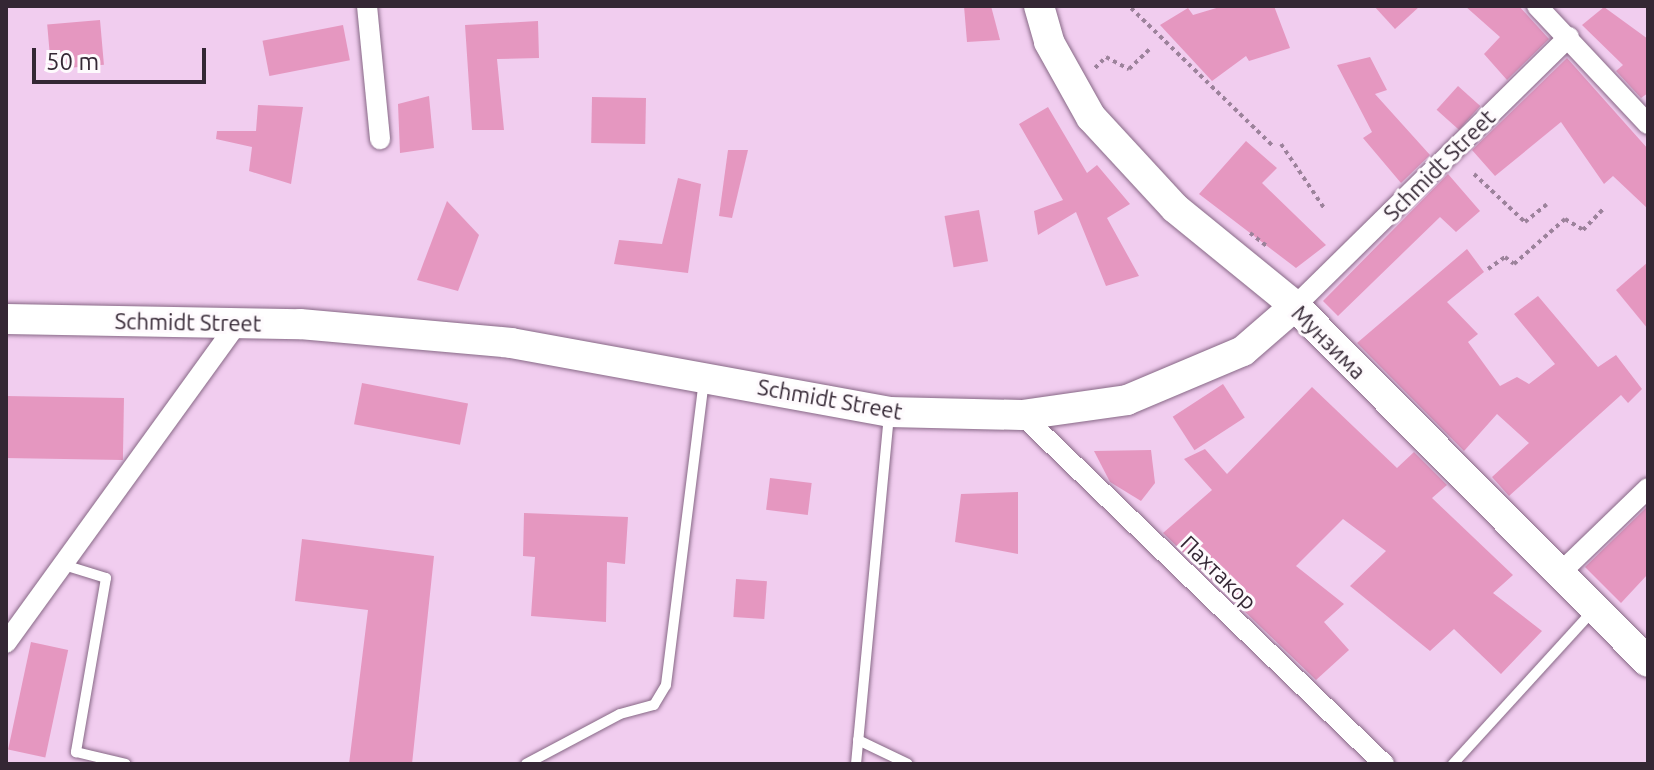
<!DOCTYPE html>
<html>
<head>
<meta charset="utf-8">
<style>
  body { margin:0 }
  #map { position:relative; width:1654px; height:770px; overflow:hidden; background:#f1cdef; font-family:Ubuntu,sans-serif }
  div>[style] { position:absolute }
  .building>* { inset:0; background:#e597c0; transform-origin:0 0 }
  .path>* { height:4px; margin-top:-2px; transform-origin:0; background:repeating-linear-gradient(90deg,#9c829b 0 4px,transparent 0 8px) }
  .roads { filter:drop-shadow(0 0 2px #876886) drop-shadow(0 0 2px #876886) }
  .lane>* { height:10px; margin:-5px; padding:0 5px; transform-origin:5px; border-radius:5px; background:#fff }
  .street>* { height:20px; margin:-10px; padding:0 10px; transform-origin:10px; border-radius:10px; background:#fff }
  .secondary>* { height:30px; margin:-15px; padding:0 15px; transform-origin:15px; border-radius:15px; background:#fff }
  span { translate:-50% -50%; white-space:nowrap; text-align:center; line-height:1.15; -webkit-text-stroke:6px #fefafd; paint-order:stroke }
  .street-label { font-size:22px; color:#342734 }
  .frame { position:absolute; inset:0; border:8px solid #342734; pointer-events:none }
  .scale { position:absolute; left:32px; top:48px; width:174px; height:36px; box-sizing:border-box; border:4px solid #342734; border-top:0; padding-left:10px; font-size:24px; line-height:28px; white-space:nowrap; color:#342734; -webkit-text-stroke:6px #fefafd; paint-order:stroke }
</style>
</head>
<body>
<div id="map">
  <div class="building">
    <i style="clip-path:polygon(964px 6px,991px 6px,1000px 40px,967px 42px)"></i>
    <i style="clip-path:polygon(1223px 6px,1274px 6px,1290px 48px,1249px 61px,1246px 56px,1212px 81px,1160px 25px,1188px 8px,1193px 15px)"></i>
    <i style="clip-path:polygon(1374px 6px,1420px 6px,1395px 29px)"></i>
    <i style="clip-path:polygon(1465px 6px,1519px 6px,1549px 39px,1507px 80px,1484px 54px,1500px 37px)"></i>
    <i style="clip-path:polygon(1604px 7px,1648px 39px,1648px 93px,1641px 98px,1616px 71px,1623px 65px,1582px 25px)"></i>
    <i style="left:100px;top:20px;width:45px;height:53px;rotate:85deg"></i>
    <i style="clip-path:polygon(538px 21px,539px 58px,497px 59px,504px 130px,472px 130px,465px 25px)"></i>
    <i style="left:343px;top:25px;width:36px;height:82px;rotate:79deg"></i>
    <i style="clip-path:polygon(1370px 57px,1387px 90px,1375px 94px,1430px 155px,1401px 183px,1363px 138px,1372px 132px,1337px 65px)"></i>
    <i style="clip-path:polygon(1567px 58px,1648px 149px,1648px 209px,1613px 176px,1604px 184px,1561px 122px,1495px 176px,1472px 150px)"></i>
    <i style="left:1458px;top:86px;width:30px;height:32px;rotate:42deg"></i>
    <i style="clip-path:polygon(429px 96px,434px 148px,400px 153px,398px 104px)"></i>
    <i style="left:592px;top:97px;width:54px;height:46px;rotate:1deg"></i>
    <i style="clip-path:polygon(258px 105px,303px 107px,291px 184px,249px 171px,252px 147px,216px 139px,217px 131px,256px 131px)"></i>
    <i style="clip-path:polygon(1048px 107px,1087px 173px,1097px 165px,1130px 204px,1107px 218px,1139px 276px,1106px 286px,1076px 212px,1038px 235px,1034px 211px,1063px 200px,1019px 124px)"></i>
    <i style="clip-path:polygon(1246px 141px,1277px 168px,1262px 183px,1326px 245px,1296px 268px,1199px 194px)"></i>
    <i style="clip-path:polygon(728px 150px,748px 150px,732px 218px,719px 216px)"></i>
    <i style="clip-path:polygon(1448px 174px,1480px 211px,1456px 232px,1440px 217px,1338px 316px,1323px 301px)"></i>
    <i style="clip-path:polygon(678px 178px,701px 184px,688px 273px,614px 264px,619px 240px,662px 244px)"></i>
    <i style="clip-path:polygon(447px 201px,479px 235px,458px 291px,417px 280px)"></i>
    <i style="left:979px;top:210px;width:52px;height:35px;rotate:80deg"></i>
    <i style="clip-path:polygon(1467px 249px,1484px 272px,1447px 302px,1478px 334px,1468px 342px,1500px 386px,1517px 377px,1529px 384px,1555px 364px,1514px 314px,1538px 296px,1598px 367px,1616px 355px,1642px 389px,1628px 403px,1621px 395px,1509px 496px,1492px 477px,1529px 443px,1497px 414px,1464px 451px,1357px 343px)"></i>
    <i style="clip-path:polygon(1648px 262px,1648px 329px,1616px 290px)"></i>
    <i style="left:362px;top:383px;width:108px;height:42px;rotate:11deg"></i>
    <i style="left:1223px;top:384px;width:40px;height:60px;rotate:57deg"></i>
    <i style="clip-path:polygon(1312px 387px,1397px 468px,1414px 452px,1447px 485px,1432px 498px,1513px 575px,1493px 593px,1542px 631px,1501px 674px,1454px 629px,1430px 651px,1350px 586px,1386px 551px,1343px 519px,1296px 566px,1344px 604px,1324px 622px,1349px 650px,1316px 680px,1163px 533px,1212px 490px,1184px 459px,1205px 449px,1227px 474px)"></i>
    <i style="left:6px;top:396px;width:118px;height:62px;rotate:1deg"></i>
    <i style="clip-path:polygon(1151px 450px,1155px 483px,1141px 501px,1110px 482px,1094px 451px)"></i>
    <i style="left:770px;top:478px;width:42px;height:32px;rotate:7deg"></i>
    <i style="clip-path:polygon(1018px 492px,1018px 554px,955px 542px,961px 494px)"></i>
    <i style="clip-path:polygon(1648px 506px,1648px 574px,1621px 603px,1585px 567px)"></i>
    <i style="clip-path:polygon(524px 513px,628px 517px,625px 564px,607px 562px,606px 622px,531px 616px,535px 557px,523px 556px)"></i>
    <i style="clip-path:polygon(302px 539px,434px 556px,412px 764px,349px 764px,368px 610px,295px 601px)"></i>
    <i style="left:736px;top:579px;width:31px;height:38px;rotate:4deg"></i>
    <i style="left:31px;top:642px;width:38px;height:110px;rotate:12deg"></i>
  </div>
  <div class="path">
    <i style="left:1131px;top:8px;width:197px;rotate:44.2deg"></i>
    <i style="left:1095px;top:68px;width:16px;rotate:-45deg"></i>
    <i style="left:1106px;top:57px;width:26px;rotate:28deg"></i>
    <i style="left:1129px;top:69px;width:29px;rotate:-44deg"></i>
    <i style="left:1281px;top:144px;width:77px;rotate:56.1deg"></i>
    <i style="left:1474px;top:174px;width:70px;rotate:43.3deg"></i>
    <i style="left:1525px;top:222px;width:28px;rotate:-39deg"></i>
    <i style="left:1250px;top:233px;width:23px;rotate:38deg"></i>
    <i style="left:1488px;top:269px;width:21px;rotate:-35deg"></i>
    <i style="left:1505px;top:257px;width:11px;rotate:38deg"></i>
    <i style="left:1514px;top:264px;width:68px;rotate:-41.4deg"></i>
    <i style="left:1565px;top:219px;width:21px;rotate:31deg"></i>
    <i style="left:1583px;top:230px;width:30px;rotate:-46deg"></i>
  </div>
  <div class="roads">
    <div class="lane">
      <i style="left:64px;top:565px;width:44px;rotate:17.2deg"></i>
      <i style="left:106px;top:578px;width:177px;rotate:99.8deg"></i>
      <i style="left:76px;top:752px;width:51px;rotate:13.5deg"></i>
      <i style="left:858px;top:740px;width:55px;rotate:25.6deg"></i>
      <i style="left:526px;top:764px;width:106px;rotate:-28deg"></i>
      <i style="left:620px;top:714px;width:35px;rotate:-15deg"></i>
      <i style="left:654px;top:705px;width:23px;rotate:-59deg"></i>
      <i style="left:666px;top:685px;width:305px;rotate:-82.9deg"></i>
      <i style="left:856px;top:764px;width:350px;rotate:-84.6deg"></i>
      <i style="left:1453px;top:764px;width:206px;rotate:-47.6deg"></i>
    </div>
    <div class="street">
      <i style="left:367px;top:6px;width:134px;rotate:84.4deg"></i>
      <i style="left:1537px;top:6px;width:162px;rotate:46.8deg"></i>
      <i style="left:1295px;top:306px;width:384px;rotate:-44.5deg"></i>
      <i style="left:1022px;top:415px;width:503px;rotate:43.95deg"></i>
      <i style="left:1558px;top:575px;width:125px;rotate:-44deg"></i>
      <i style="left:6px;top:643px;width:395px;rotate:-54.1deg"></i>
    </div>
    <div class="secondary">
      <i style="left:1039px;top:6px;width:37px;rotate:74deg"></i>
      <i style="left:1049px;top:42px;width:86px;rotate:60.8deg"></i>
      <i style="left:1091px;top:117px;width:124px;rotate:47.3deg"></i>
      <i style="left:1175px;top:208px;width:155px;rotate:39.2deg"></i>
      <i style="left:1295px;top:306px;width:501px;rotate:45.24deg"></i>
      <i style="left:6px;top:319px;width:294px;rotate:1deg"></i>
      <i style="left:300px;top:324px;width:212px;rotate:5.1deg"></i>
      <i style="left:511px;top:343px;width:384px;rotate:10.3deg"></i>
      <i style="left:889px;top:412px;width:133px;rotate:1.3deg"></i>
      <i style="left:1022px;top:415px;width:106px;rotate:-8.1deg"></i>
      <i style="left:1127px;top:400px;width:126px;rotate:-22.9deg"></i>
      <i style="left:1243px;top:351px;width:69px;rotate:-40.9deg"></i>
    </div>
  </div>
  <div class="street-label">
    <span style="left:1439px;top:165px;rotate:-45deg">Schmidt Street</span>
    <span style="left:188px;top:322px;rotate:1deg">Schmidt Street</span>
    <span style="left:1329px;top:342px;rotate:45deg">Мунзима</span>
    <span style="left:830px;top:399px;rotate:10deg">Schmidt Street</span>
    <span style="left:1219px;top:572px;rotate:44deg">Пахтакор</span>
  </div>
  <div class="frame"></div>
  <div class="scale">50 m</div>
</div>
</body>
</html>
